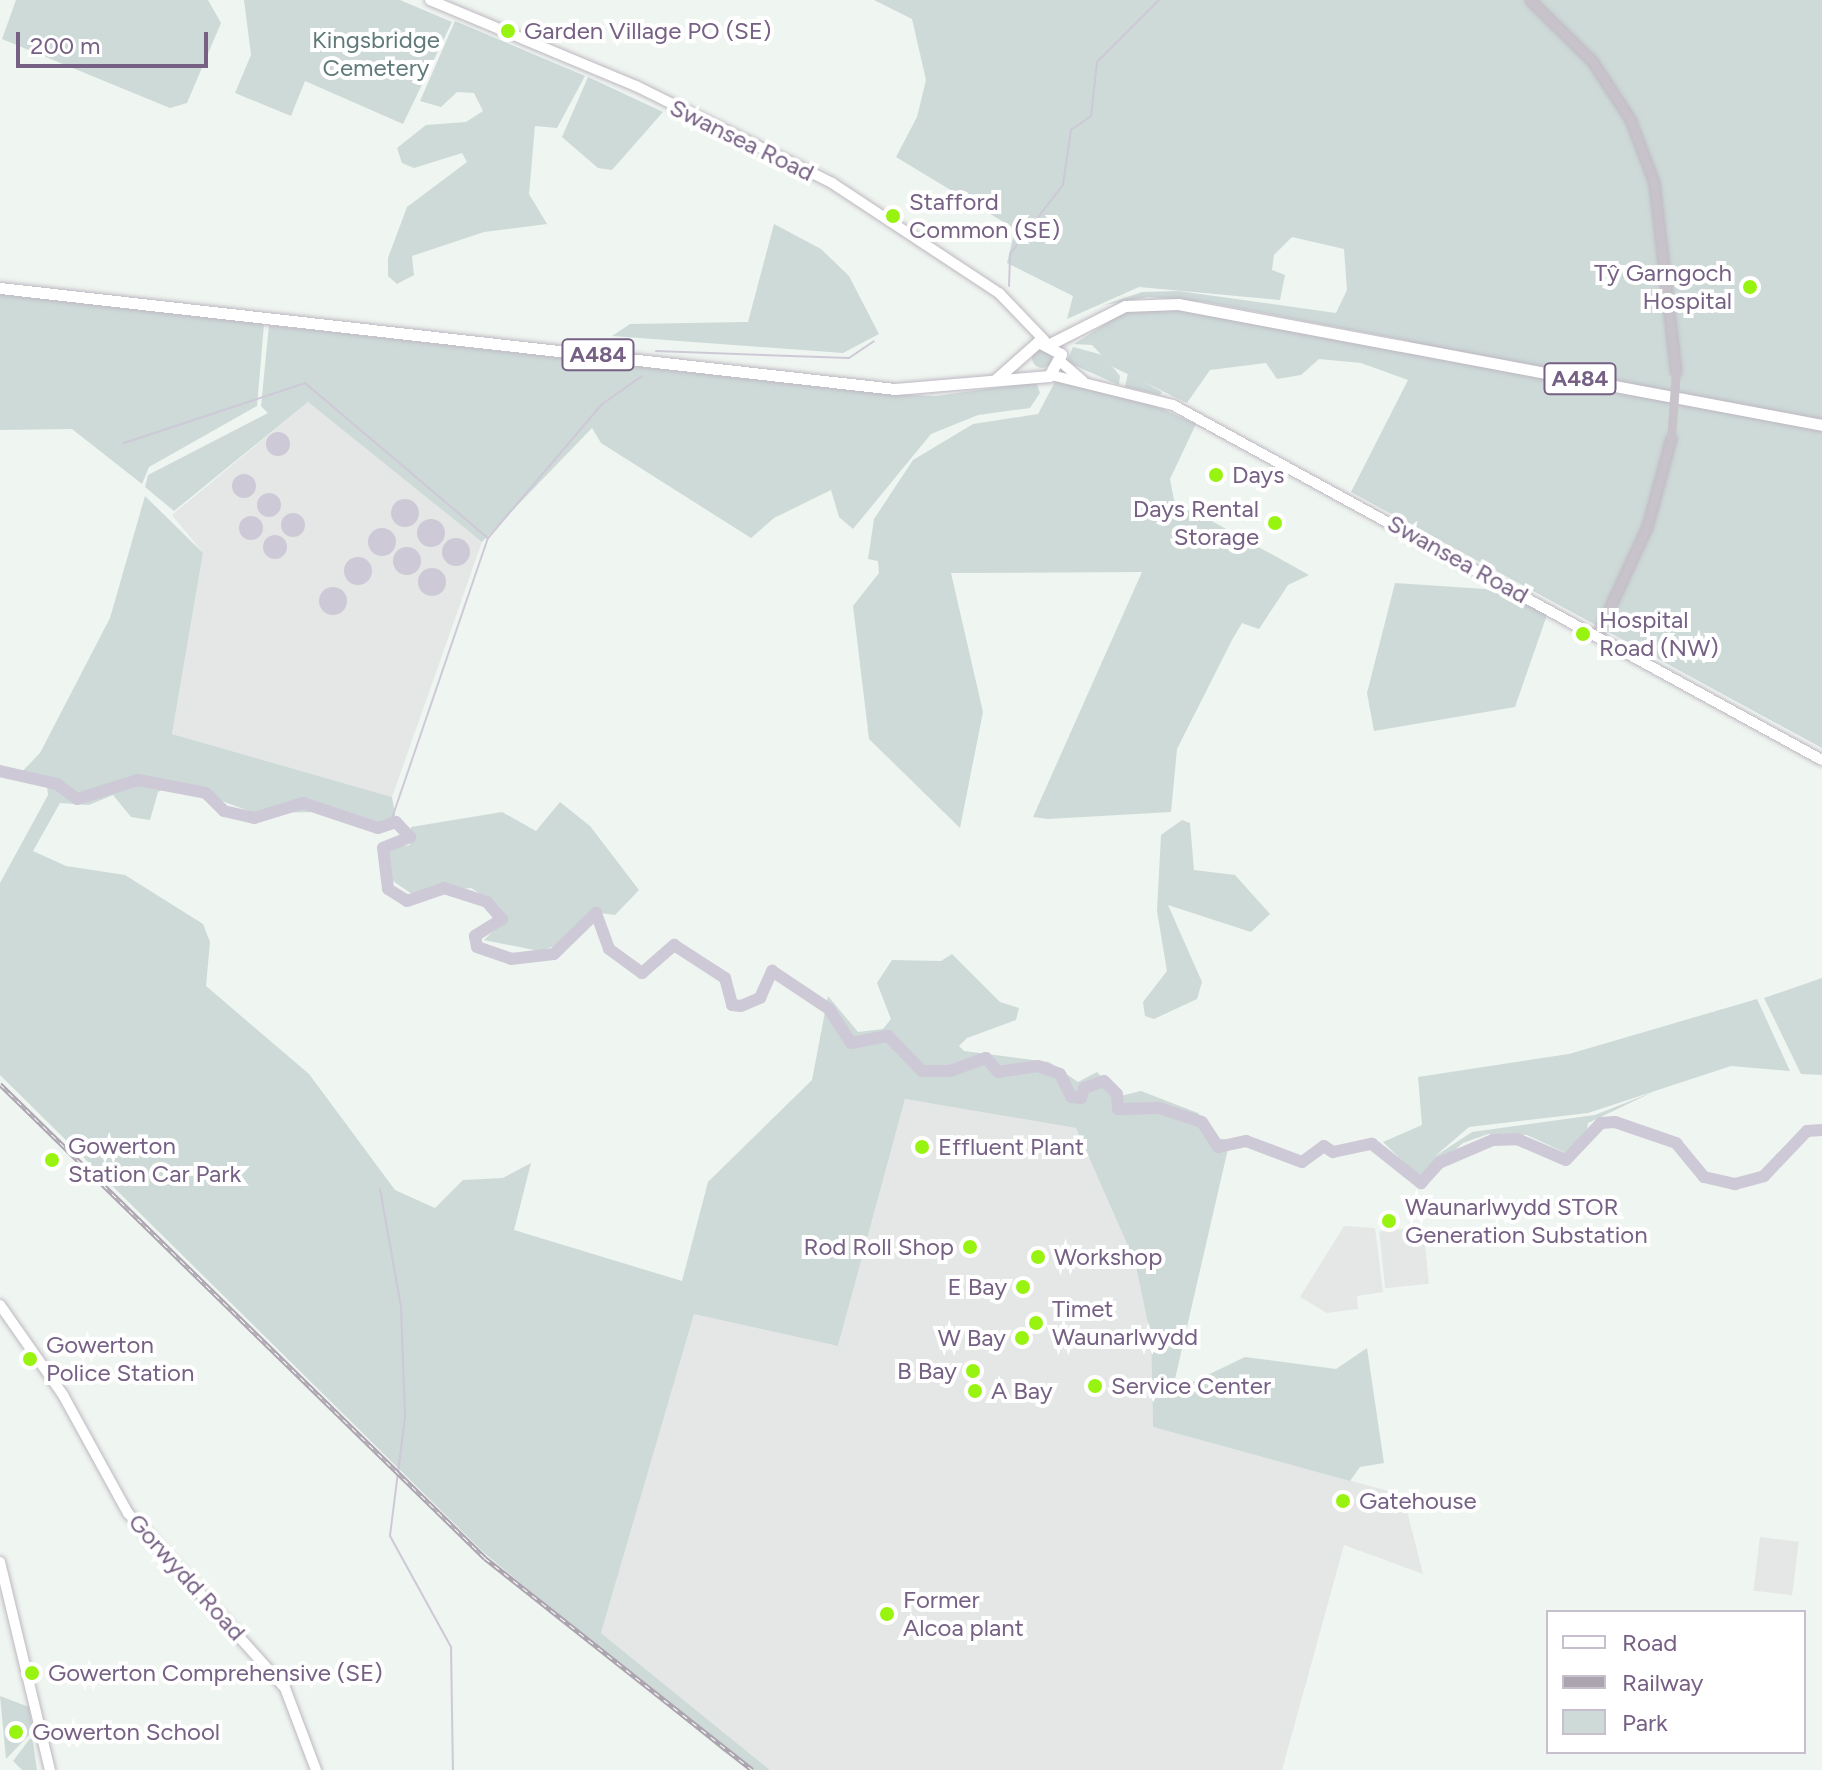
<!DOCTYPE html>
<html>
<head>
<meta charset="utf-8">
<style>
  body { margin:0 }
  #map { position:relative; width:1822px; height:1770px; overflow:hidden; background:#eff5f0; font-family:Figtree,sans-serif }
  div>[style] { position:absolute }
  .built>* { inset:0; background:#e4e7e6; transform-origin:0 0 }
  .green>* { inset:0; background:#cedad8 }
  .round { border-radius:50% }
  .water>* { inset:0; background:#cec9d6 }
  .stream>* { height:2px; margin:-1px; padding:0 1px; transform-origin:1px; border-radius:1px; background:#cec9d6 }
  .river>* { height:12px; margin:-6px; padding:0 6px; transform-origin:6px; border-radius:6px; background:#cec9d6 }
  .roads { filter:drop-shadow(0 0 2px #bdb7c1) drop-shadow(0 0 2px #bdb7c1) }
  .tertiary>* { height:9px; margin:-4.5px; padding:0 4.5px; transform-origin:4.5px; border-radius:4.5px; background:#c8c3ca }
  .secondary>* { height:10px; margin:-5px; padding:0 5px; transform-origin:5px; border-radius:5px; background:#fff }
  .primary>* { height:11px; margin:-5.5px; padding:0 5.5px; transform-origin:5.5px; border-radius:5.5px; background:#fff }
  .rail>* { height:5px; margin-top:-2.5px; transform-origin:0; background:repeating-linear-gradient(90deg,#fff 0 6px,#aca5b0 0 12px); box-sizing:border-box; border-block:2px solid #aca5b0 }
  .tertiary-bridge>* { height:9px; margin:-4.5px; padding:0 4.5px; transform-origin:4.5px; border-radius:4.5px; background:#c8c3ca }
  .dots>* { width:22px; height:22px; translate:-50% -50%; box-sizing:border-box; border:4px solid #fff; border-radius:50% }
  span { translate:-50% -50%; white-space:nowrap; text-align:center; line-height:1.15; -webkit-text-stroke:8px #fff; paint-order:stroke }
  .shield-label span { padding:2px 6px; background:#fff; border:2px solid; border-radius:6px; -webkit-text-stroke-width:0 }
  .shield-label { font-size:22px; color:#766084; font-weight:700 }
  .poi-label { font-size:24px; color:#766084 }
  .left { translate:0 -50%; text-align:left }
  .right { translate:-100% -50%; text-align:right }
  .park-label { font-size:24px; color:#607a79 }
  .street-label { font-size:24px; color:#766084 }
  .legend { position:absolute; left:1546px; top:1610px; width:260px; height:144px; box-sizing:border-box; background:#fff; border:2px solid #c8bfce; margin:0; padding:10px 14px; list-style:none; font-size:24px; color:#766084 }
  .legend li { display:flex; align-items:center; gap:16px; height:40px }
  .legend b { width:40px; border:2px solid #c8bfce }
  .scale { position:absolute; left:16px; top:32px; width:192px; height:36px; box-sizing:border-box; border:4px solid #766084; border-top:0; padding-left:10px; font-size:24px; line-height:28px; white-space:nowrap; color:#766084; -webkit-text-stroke:6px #fff; paint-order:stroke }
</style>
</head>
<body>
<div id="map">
  <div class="built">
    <i style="clip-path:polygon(308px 402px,482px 542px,392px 797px,172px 734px,203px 553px,172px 515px)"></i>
    <i style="clip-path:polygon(905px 1099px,1076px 1128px,1135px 1262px,1151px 1338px,1153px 1427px,1403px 1495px,1423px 1574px,1344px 1545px,1282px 1770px,770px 1770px,601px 1633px,694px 1313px,838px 1346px)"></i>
    <i style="clip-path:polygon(1344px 1226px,1375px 1228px,1383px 1292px,1357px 1296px,1358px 1309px,1327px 1313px,1300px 1297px)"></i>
    <i style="left:1423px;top:1227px;width:57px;height:44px;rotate:84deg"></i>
    <i style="left:1760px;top:1537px;width:39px;height:54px;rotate:7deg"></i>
  </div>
  <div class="green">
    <i style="clip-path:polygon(16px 0,208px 0,221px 23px,187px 103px,170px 108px,2px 39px)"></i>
    <i style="clip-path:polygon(244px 0,400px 0,452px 22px,403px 124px,305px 81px,291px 116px,235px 93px,251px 55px)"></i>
    <i style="clip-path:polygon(874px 0,1822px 0,1822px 748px,1351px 492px,1408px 380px,1361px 363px,1319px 359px,1301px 375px,1277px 379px,1266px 363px,1210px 370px,1187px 403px,1113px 367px,1092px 345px,1074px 344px,1129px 309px,1167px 307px,1413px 351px,1409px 341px,1205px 302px,1148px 297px,1104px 305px,1142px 292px,1179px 291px,1336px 313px,1347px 290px,1344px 249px,1292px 237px,1274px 255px,1272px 270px,1285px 275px,1280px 300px,1139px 287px,1067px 319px,1073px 296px,1007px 263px,1015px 229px,896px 157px,917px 117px,926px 80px,912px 19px)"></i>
    <i style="clip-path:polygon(455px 21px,585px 76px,557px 128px,535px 126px,529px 194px,547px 224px,484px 232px,412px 256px,414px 275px,397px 284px,388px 276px,388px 258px,407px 207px,467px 162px,462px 153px,414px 168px,402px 163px,397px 148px,426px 125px,466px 122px,483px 111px,474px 93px,457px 92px,441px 107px,420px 101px)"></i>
    <i style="clip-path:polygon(588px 77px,663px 112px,612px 170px,598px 168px,562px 137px)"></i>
    <i style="clip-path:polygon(774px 224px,821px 249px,849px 276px,879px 334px,843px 353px,612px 336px,630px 324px,748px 322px)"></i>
    <i style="clip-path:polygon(0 294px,264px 324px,257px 406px,149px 467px,142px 484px,72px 429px,0 430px)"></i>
    <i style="clip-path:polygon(269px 325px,885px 394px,936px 396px,1036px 382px,1040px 393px,1030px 408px,978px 415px,931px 434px,853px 529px,839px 517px,831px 490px,774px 518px,751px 538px,601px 443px,592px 428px,482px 542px,308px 402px,174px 511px,145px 487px,148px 475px,268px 413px,261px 406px)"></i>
    <i style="clip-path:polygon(1073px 347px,1103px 355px,1120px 376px,1119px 385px,1067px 362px)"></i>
    <i class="round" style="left:1032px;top:348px;width:20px;height:20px"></i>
    <i style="clip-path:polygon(1128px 373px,1162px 392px,1160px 395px,1125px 387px)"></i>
    <i style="clip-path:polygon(1056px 380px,1142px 400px,1196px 424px,1170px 479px,1174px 500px,1309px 575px,1288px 585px,1259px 629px,1242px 623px,1232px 640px,1177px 749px,1171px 812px,1048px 819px,1033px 817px,1142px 572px,951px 573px,983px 712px,960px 828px,869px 739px,853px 606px,879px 573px,878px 561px,868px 559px,874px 519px,913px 460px,973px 424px,1038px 414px)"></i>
    <i style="clip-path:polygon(145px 496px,203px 553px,172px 734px,392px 797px,396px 820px,376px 829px,320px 812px,254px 813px,174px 783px,158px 792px,150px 820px,131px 817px,113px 795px,89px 805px,60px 803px,33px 851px,66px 866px,125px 875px,203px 924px,210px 942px,206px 986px,309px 1074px,395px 1190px,435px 1208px,463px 1180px,503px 1178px,531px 1163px,514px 1230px,682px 1281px,708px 1182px,812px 1080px,828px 996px,858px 1032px,883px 1029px,891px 1019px,877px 983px,892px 960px,941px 961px,952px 954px,1000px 1002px,1019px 1008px,1016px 1020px,967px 1038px,959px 1046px,964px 1051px,1049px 1062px,1078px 1082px,1097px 1072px,1120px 1096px,1141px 1091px,1198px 1113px,1215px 1138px,1230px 1140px,1172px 1392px,1245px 1357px,1336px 1369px,1367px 1348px,1384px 1463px,1360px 1467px,1350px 1481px,1153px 1427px,1151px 1338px,1135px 1262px,1076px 1128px,905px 1099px,838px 1346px,694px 1314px,601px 1633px,770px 1770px,750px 1770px,724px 1752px,483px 1552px,0 1075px,0 883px,48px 795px,47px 786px,15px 779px,40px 753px,110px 618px)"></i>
    <i style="clip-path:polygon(1395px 583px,1485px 589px,1548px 612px,1515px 707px,1374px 731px,1367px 693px)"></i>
    <i style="clip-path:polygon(560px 802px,590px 826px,639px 890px,615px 915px,591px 912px,555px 946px,539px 951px,484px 940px,503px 922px,499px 906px,471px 888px,412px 894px,390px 879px,389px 848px,410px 845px,411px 827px,502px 812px,536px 831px)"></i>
    <i style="clip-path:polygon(1182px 820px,1190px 823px,1194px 870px,1235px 875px,1270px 914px,1251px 932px,1168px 905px,1202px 982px,1197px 999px,1154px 1019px,1145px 1016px,1143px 1002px,1167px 971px,1157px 911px,1161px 835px)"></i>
    <i style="clip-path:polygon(1822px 978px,1822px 1075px,1801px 1074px,1764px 998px)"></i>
    <i style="clip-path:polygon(1757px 999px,1790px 1071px,1731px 1066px,1588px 1113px,1469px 1127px,1434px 1157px,1472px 1132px,1595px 1115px,1653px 1092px,1588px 1123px,1585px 1144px,1570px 1155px,1527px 1135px,1488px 1134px,1463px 1143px,1421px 1179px,1383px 1142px,1422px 1125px,1418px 1077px,1569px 1054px)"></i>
    <i style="clip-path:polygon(0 1696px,29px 1707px,33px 1731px,6px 1759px)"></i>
    <i style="clip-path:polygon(32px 1736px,37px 1770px,22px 1770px,13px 1761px)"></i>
  </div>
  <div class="water">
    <i class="round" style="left:266px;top:432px;width:24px;height:24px"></i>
    <i class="round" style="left:232px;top:474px;width:24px;height:24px"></i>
    <i class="round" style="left:257px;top:493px;width:24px;height:24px"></i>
    <i class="round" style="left:391px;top:499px;width:28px;height:28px"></i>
    <i class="round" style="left:281px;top:513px;width:24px;height:24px"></i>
    <i class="round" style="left:239px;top:516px;width:24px;height:24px"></i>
    <i class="round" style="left:417px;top:519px;width:28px;height:28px"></i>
    <i class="round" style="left:368px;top:528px;width:28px;height:28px"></i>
    <i class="round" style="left:263px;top:535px;width:24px;height:24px"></i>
    <i class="round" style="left:442px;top:538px;width:28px;height:28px"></i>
    <i class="round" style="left:393px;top:547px;width:28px;height:28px"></i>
    <i class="round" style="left:344px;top:557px;width:28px;height:28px"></i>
    <i class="round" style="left:418px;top:568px;width:28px;height:28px"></i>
    <i class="round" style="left:319px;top:587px;width:28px;height:28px"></i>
  </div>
  <div class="stream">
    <i style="left:1009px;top:286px;width:32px;rotate:-88deg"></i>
    <i style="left:1010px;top:254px;width:87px;rotate:-52.5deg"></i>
    <i style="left:1063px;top:185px;width:56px;rotate:-81.7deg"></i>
    <i style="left:1071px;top:130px;width:24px;rotate:-35deg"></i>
    <i style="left:1091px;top:116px;width:54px;rotate:-83.7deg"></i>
    <i style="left:1097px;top:62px;width:88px;rotate:-45deg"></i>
    <i style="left:656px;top:351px;width:193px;rotate:2.1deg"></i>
    <i style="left:849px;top:358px;width:30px;rotate:-34deg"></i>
    <i style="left:124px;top:443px;width:191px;rotate:-18.3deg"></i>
    <i style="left:305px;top:383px;width:240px;rotate:40.3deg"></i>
    <i style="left:390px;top:824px;width:302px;rotate:-71.1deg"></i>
    <i style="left:488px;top:538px;width:175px;rotate:-49.6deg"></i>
    <i style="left:601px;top:405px;width:50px;rotate:-35.3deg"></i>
    <i style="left:380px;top:1189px;width:120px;rotate:79.9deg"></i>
    <i style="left:401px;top:1307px;width:110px;rotate:87.9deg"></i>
    <i style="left:405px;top:1417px;width:120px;rotate:97.2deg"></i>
    <i style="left:390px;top:1536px;width:127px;rotate:61.2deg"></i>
    <i style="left:451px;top:1647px;width:123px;rotate:89.1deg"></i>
  </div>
  <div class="river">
    <i style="left:0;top:771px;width:58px;rotate:12.8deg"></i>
    <i style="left:57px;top:784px;width:25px;rotate:37deg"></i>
    <i style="left:77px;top:799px;width:64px;rotate:-17.3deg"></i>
    <i style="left:138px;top:780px;width:69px;rotate:10.8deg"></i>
    <i style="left:206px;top:793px;width:25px;rotate:45deg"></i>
    <i style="left:224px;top:811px;width:31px;rotate:13deg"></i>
    <i style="left:254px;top:818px;width:51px;rotate:-17deg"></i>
    <i style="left:303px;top:803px;width:79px;rotate:18.4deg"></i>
    <i style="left:378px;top:828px;width:19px;rotate:-18deg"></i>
    <i style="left:396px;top:822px;width:21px;rotate:47deg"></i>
    <i style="left:410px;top:837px;width:29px;rotate:158deg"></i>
    <i style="left:383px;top:848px;width:41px;rotate:83deg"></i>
    <i style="left:388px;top:889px;width:22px;rotate:32deg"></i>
    <i style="left:407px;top:901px;width:39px;rotate:-19deg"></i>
    <i style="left:444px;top:888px;width:45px;rotate:18deg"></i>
    <i style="left:487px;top:902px;width:23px;rotate:49deg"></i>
    <i style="left:502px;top:919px;width:32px;rotate:148deg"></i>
    <i style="left:475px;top:936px;width:11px;rotate:80deg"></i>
    <i style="left:477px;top:947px;width:36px;rotate:19deg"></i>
    <i style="left:511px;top:959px;width:43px;rotate:-6.6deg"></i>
    <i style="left:554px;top:954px;width:59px;rotate:-44.3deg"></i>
    <i style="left:596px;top:913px;width:38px;rotate:70deg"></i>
    <i style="left:609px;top:949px;width:41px;rotate:36deg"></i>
    <i style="left:642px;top:973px;width:43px;rotate:-41.2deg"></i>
    <i style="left:674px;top:945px;width:61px;rotate:32.9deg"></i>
    <i style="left:725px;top:978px;width:28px;rotate:75deg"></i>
    <i style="left:732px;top:1005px;width:9px;rotate:6deg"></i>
    <i style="left:741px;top:1006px;width:21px;rotate:-23deg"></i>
    <i style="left:760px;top:998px;width:30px;rotate:-66deg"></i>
    <i style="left:772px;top:971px;width:69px;rotate:33.7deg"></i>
    <i style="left:829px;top:1009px;width:40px;rotate:57.1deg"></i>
    <i style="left:851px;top:1043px;width:38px;rotate:-11deg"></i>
    <i style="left:888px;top:1036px;width:49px;rotate:45.8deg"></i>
    <i style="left:922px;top:1071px;width:28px"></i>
    <i style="left:950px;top:1071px;width:38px;rotate:-20deg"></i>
    <i style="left:986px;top:1058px;width:18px;rotate:49deg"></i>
    <i style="left:998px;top:1072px;width:40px;rotate:-8.5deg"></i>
    <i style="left:1038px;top:1066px;width:23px;rotate:20deg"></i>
    <i style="left:1060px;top:1074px;width:25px;rotate:64deg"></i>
    <i style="left:1071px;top:1097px;width:10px;rotate:6deg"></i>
    <i style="left:1081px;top:1098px;width:10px;rotate:-73deg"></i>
    <i style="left:1084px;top:1088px;width:21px;rotate:-19deg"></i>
    <i style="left:1104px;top:1081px;width:18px;rotate:45deg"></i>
    <i style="left:1117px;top:1094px;width:15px;rotate:86deg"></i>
    <i style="left:1118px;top:1109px;width:41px;rotate:-1.4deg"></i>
    <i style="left:1159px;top:1108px;width:45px;rotate:18deg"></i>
    <i style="left:1202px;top:1122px;width:30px;rotate:57deg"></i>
    <i style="left:1218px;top:1147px;width:29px;rotate:-12deg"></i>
    <i style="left:1246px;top:1141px;width:60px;rotate:20.6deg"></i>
    <i style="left:1302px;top:1162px;width:27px;rotate:-36deg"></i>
    <i style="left:1324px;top:1146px;width:11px;rotate:34deg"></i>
    <i style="left:1333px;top:1152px;width:40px;rotate:-12deg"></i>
    <i style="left:1372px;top:1144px;width:63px;rotate:38.5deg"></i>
    <i style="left:1421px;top:1183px;width:27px;rotate:-48deg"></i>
    <i style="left:1439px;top:1163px;width:59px;rotate:-23.1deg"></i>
    <i style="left:1493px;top:1140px;width:24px;rotate:-2deg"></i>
    <i style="left:1517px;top:1139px;width:53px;rotate:23.2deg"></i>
    <i style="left:1566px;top:1160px;width:51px;rotate:-46.6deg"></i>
    <i style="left:1601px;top:1123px;width:14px;rotate:-4deg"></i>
    <i style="left:1615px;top:1122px;width:65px;rotate:19deg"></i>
    <i style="left:1676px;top:1143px;width:44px;rotate:50.5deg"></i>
    <i style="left:1704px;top:1177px;width:32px;rotate:13deg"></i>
    <i style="left:1735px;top:1184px;width:30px;rotate:-15deg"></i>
    <i style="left:1764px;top:1176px;width:62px;rotate:-46.3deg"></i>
    <i style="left:1807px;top:1131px;width:15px;rotate:-4deg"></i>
  </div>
  <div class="roads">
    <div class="tertiary">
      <i style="left:1530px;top:0;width:87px;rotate:44.5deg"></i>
      <i style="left:1592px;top:61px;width:69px;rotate:56.8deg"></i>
      <i style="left:1630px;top:119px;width:68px;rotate:69.4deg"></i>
      <i style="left:1654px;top:183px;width:190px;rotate:83.4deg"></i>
      <i style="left:1597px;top:635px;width:119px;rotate:-65.2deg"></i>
      <i style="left:1647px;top:527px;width:92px;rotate:-74.9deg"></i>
    </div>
    <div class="secondary">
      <i style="left:430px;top:0;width:223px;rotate:22.7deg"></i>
      <i style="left:636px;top:86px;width:219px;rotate:26.3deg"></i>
      <i style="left:832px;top:183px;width:200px;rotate:33.4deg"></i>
      <i style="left:999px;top:293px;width:66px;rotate:46.2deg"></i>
      <i style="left:1061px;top:362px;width:29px;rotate:41deg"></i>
      <i style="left:1051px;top:375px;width:126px;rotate:13.8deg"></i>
      <i style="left:1173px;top:405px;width:740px;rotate:28.68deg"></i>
      <i style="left:0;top:1305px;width:110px;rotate:55deg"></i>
      <i style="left:63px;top:1395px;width:135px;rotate:61.2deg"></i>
      <i style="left:128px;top:1513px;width:235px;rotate:48.1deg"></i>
      <i style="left:285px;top:1688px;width:88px;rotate:69.3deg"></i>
      <i style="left:0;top:1562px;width:214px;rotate:76.5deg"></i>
    </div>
    <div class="primary">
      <i style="left:0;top:288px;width:901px;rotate:6.44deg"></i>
      <i style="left:895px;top:389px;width:155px;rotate:-4.8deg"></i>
      <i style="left:1049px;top:376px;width:25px;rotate:-61deg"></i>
      <i style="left:1061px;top:354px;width:26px;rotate:-152deg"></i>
      <i style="left:1038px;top:342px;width:56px;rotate:138.6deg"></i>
      <i style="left:1052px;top:343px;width:82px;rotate:-26.9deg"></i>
      <i style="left:1125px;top:306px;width:53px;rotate:-2.2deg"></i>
      <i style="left:1178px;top:304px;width:655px;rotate:10.64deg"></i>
    </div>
  </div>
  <div class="rail">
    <i style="left:0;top:1084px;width:678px;rotate:44.34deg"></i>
    <i style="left:485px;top:1558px;width:341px;rotate:38.4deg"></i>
  </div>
  <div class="tertiary-bridge">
    <i style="left:1671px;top:438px;width:66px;rotate:-85.7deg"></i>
  </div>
  <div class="dots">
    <i style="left:508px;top:31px;background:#98f311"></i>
    <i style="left:893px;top:216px;background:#98f311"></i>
    <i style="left:1750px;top:287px;background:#98f311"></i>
    <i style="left:1216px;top:475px;background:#98f311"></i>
    <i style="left:1275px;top:523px;background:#98f311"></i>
    <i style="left:1583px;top:634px;background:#98f311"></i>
    <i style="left:922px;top:1147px;background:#98f311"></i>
    <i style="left:52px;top:1160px;background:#98f311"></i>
    <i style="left:1389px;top:1221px;background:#98f311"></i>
    <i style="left:970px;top:1247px;background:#98f311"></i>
    <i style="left:1038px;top:1257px;background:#98f311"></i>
    <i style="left:1023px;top:1287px;background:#98f311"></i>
    <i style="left:1036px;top:1323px;background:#98f311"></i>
    <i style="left:1022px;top:1338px;background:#98f311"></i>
    <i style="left:30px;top:1359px;background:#98f311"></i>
    <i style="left:973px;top:1371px;background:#98f311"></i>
    <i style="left:1095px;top:1386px;background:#98f311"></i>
    <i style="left:975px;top:1391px;background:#98f311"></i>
    <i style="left:1343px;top:1501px;background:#98f311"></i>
    <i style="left:887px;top:1614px;background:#98f311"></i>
    <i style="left:32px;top:1673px;background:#98f311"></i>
    <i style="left:16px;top:1732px;background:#98f311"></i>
  </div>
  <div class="shield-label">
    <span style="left:598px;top:355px">A484</span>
    <span style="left:1580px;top:379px">A484</span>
  </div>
  <div class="poi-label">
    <span class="left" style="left:524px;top:31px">Garden Village PO (SE)</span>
    <span class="left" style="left:909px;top:216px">Stafford<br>Common (SE)</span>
    <span class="right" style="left:1732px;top:287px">Tŷ Garngoch<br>Hospital</span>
    <span class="left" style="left:1232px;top:475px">Days</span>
    <span class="right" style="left:1259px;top:523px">Days Rental<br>Storage</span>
    <span class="left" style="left:1599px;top:634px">Hospital<br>Road (NW)</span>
    <span class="left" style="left:68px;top:1160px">Gowerton<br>Station Car Park</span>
    <span class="left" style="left:938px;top:1147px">Effluent Plant</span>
    <span class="left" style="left:1405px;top:1221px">Waunarlwydd STOR<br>Generation Substation</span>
    <span class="right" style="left:954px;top:1247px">Rod Roll Shop</span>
    <span class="left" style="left:1054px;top:1257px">Workshop</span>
    <span class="right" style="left:1007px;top:1287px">E Bay</span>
    <span class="left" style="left:1052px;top:1323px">Timet<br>Waunarlwydd</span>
    <span class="right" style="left:1006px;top:1338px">W Bay</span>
    <span class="left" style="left:46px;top:1359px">Gowerton<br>Police Station</span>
    <span class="right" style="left:957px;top:1371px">B Bay</span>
    <span class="left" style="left:1111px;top:1386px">Service Center</span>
    <span class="left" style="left:991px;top:1391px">A Bay</span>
    <span class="left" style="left:1359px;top:1501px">Gatehouse</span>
    <span class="left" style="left:903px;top:1614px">Former<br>Alcoa plant</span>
    <span class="left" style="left:48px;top:1673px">Gowerton Comprehensive (SE)</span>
    <span class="left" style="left:32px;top:1732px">Gowerton School</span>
  </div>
  <div class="park-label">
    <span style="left:376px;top:54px">Kingsbridge<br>Cemetery</span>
  </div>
  <div class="street-label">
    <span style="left:742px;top:140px;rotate:26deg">Swansea Road</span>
    <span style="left:1458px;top:559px;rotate:29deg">Swansea Road</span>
    <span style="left:187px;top:1577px;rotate:48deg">Gorwydd Road</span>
  </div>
  <ul class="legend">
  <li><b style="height:10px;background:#fff"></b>Road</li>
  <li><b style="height:10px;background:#aca5b0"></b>Railway</li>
  <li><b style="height:22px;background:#cedad8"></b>Park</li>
  </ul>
  <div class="scale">200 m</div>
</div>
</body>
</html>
